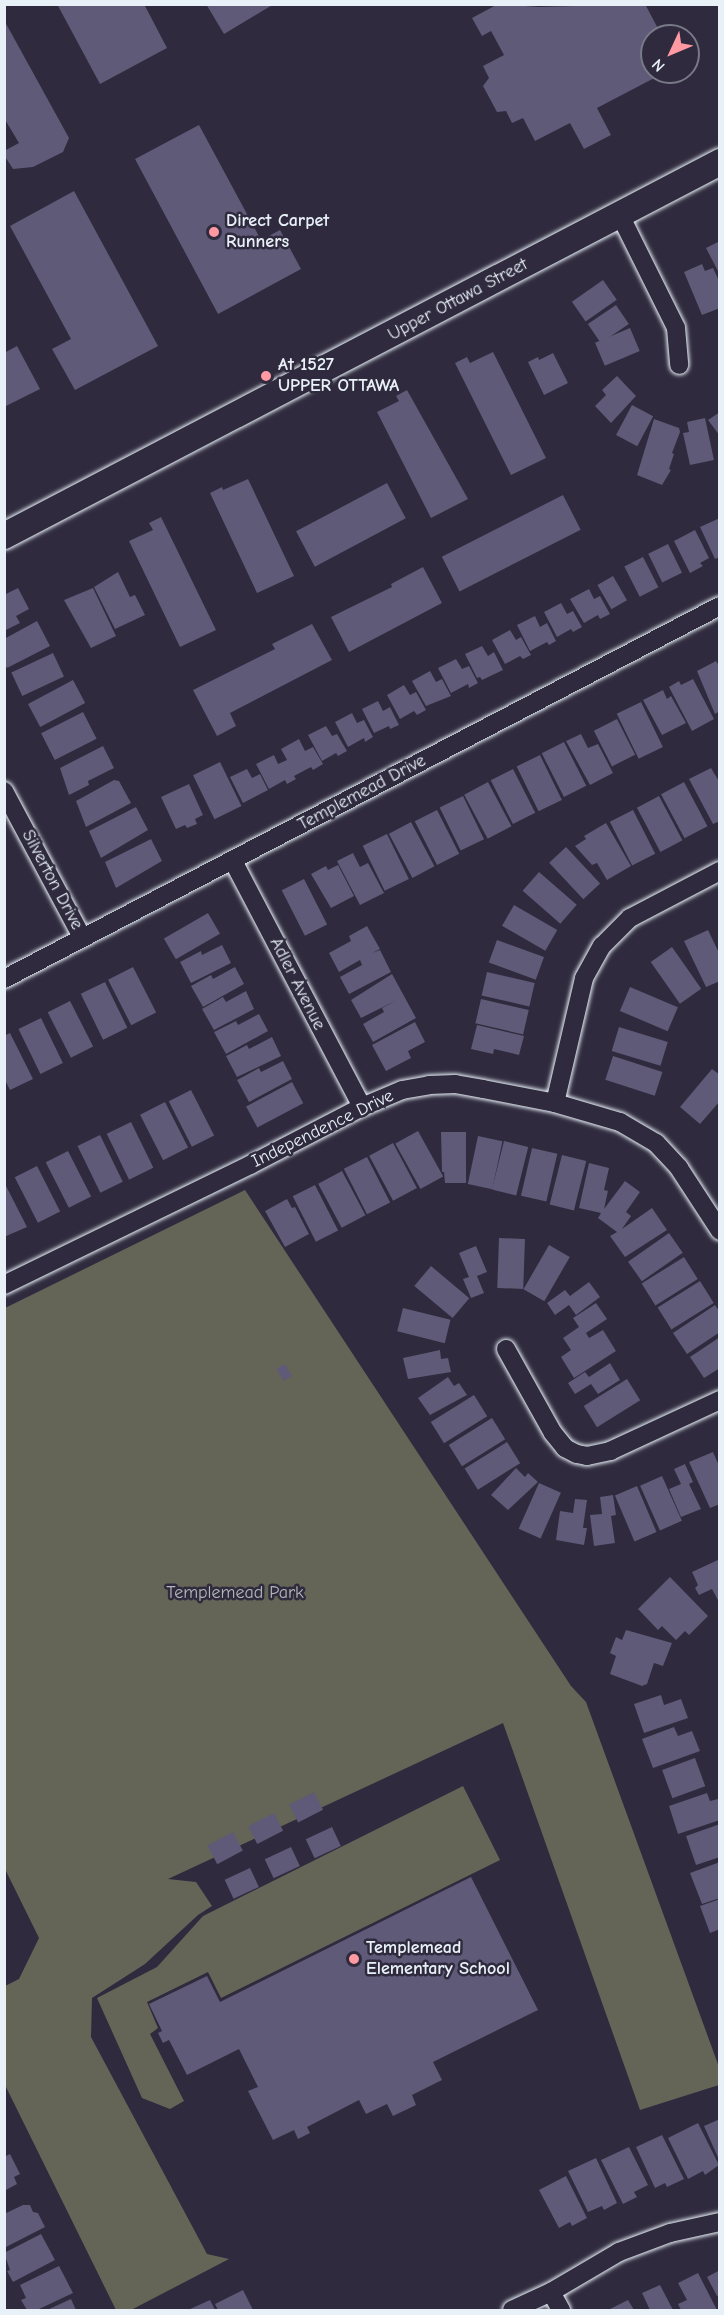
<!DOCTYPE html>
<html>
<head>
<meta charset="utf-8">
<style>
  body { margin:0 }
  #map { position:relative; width:724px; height:2315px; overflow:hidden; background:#2f2a3d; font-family:"Comic Neue",sans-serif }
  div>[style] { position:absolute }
  .green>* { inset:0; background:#646557 }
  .building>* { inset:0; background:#5e5a77; transform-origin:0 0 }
  .roads { filter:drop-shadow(0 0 2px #e8f1f8) drop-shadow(0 0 2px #e8f1f8) }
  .street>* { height:18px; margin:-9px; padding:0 9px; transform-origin:9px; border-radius:9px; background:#2f2a3d }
  .secondary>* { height:26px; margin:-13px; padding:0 13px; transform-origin:13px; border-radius:13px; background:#2f2a3d }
  .dots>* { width:16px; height:16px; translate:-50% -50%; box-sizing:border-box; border:3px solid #2f2a3d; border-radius:50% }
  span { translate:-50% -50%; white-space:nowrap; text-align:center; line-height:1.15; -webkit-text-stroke:5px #2f2a3d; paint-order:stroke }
  .poi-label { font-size:18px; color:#e8f1f8; font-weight:700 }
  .left { translate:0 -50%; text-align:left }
  .street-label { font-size:18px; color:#e8f1f8 }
  .park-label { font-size:18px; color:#b3b9b8 }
  .frame { position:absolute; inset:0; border:6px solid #e8f1f8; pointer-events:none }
  .north { position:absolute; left:640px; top:24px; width:60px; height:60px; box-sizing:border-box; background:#2f2a3d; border:2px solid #797a88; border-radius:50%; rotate:226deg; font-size:16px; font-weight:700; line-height:24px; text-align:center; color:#e8f1f8 }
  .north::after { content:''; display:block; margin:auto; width:21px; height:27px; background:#ff9aa2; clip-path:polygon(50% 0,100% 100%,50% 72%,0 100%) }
</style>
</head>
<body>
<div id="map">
  <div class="green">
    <i style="clip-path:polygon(245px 1190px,571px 1686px,586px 1702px,719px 2067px,719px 2085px,640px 2110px,503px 1723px,168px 1879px,196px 1882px,212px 1906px,198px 1915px,145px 1964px,92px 1998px,91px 2037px,207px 2254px,229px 2259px,131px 2310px,116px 2310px,5px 2085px,5px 1986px,19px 1979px,39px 1938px,5px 1869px,5px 1308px)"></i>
    <i style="clip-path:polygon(463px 1786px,500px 1860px,221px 1998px,208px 1972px,147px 2002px,158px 2028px,150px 2034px,184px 2101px,170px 2109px,142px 2098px,97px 1998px,157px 1967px,203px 1916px)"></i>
  </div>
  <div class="building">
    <i style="clip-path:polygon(57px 4px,144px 4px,167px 48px,100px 84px)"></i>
    <i style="clip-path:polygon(206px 4px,274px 4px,224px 34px)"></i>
    <i style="clip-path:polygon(498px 4px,539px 7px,645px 4px,662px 36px,652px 36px,650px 51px,652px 72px,662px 74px,597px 108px,611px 135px,584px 149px,570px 123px,535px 141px,523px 118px,512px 123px,506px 111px,497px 112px,483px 86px,489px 78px,483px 66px,504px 55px,491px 31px,482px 36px,472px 18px)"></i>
    <i style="clip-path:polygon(4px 20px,69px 138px,63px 152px,33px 167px,13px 169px,4px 155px,4px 151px,19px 143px,4px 118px)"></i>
    <i style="clip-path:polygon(199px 125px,261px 240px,280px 230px,301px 269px,218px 314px,135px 159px)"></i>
    <i style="clip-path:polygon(74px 191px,158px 346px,75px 390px,52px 349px,71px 339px,10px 226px)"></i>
    <i style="clip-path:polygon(720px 241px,720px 275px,706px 248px)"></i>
    <i style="clip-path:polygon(702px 264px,705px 271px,713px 268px,720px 283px,720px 308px,702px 315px,684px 272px)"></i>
    <i style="left:603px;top:280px;width:24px;height:38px;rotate:55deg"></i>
    <i style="left:616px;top:305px;width:23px;height:34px;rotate:56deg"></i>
    <i style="left:630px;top:328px;width:25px;height:38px;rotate:67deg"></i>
    <i style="clip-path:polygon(17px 346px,40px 389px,4px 407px,4px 353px)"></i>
    <i style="clip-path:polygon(493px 352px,546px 458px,511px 475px,455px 363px,467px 357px,470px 363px)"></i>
    <i style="clip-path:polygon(553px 353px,568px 383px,544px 395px,528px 362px,538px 357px,539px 360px)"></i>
    <i style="clip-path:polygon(617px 376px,636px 396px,611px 423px,595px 406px,606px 395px,602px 390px)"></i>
    <i style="clip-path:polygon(407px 390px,468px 499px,431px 518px,377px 412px,399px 401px,396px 396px)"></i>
    <i style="left:632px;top:405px;width:24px;height:34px;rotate:28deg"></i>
    <i style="clip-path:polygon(720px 412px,720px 436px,708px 420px)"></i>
    <i style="clip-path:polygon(705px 418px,714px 460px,690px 465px,683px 433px,689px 432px,687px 422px)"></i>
    <i style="clip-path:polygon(654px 419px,679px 428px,680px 432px,672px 453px,674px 454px,669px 469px,671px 470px,662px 485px,637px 475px)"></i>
    <i style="clip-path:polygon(248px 479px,294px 576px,257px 593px,210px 493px,222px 487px,223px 490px)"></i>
    <i style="left:387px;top:483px;width:40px;height:103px;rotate:62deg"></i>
    <i style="left:563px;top:495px;width:39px;height:136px;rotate:63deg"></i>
    <i style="clip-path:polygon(161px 517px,216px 630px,180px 647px,129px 541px,153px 530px,149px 523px)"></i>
    <i style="clip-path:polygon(720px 518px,720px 557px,715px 559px,700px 527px)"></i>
    <i style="clip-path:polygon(695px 530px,709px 558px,700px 563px,703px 566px,690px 573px,674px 541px)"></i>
    <i style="left:668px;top:544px;width:32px;height:22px;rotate:64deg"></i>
    <i style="left:643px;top:557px;width:34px;height:21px;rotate:63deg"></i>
    <i style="clip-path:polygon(423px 567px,442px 603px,349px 652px,331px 617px,392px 587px,391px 584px)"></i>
    <i style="clip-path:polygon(118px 572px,130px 597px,135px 595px,145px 615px,115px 629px,94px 587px)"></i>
    <i style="left:613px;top:576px;width:28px;height:18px;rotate:60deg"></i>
    <i style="clip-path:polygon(18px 588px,29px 609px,16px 616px,20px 623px,4px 631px,4px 595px)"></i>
    <i style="clip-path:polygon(93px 588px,116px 636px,91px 648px,64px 600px)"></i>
    <i style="clip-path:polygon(589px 589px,594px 599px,600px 596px,610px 614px,600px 619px,598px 615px,584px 623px,570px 599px)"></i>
    <i style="clip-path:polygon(561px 603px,567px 614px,573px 611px,582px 627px,573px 632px,571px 629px,557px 637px,544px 612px)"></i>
    <i style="clip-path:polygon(535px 616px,540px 627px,547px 623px,556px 641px,549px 645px,547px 642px,530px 651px,517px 625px)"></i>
    <i style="clip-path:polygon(37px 621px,50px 646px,7px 668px,4px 663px,4px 639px)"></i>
    <i style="clip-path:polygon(312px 624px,332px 660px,230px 713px,236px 726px,217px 736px,193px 690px,275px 649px,272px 644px)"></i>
    <i style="clip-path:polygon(510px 630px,516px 640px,521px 637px,531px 655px,523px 659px,520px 656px,505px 664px,492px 640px)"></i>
    <i style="clip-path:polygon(482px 646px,488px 656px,494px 652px,503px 670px,482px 680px,480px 677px,477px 678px,465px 654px)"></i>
    <i style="left:53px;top:653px;width:26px;height:46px;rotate:65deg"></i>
    <i style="clip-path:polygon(456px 659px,462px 669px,469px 666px,478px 683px,469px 688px,468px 684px,451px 693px,438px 668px)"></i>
    <i style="clip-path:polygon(716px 661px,720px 667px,720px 711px,715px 714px,697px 671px)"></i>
    <i style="clip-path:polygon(430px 671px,436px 682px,442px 679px,451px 696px,426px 706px,412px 681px)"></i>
    <i style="clip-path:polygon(693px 679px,714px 719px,692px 731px,669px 687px,679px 681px,681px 685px)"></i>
    <i style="left:73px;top:680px;width:26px;height:51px;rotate:62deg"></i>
    <i style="clip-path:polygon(404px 685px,410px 695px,416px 692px,426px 710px,417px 715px,414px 711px,400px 719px,387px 695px)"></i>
    <i style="clip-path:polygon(663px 690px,667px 699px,671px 696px,686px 723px,662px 735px,643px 700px)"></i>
    <i style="clip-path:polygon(378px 701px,383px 711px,390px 707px,399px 725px,390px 729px,389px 726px,374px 733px,362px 709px)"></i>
    <i style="left:641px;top:702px;width:50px;height:27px;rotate:64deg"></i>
    <i style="left:83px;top:712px;width:30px;height:47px;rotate:63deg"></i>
    <i style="clip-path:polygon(352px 713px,357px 723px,364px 720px,373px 737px,365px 742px,364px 738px,348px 747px,335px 722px)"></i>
    <i style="left:617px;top:719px;width:40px;height:26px;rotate:63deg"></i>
    <i style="clip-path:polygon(326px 726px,332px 736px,337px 734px,347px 751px,338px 756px,336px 753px,322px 761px,308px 735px)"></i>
    <i style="clip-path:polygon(581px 734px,588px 748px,598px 744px,613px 773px,590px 785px,566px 741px)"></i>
    <i style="clip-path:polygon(299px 739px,305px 751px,313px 747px,323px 764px,313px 770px,311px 767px,294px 776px,296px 779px,287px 784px,285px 780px,269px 789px,256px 764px,274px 755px,278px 764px,287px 760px,281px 749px)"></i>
    <i style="left:564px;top:742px;width:49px;height:25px;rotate:63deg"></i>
    <i style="clip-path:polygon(103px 746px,114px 768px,88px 781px,89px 785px,69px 795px,60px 768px)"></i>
    <i style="left:540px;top:755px;width:50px;height:26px;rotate:64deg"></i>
    <i style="left:220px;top:762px;width:49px;height:30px;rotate:64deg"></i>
    <i style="clip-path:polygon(711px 768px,720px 783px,720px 821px,713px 824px,689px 779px)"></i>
    <i style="clip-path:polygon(247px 769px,252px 778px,260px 774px,268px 790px,243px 803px,230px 777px)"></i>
    <i style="left:513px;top:769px;width:49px;height:25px;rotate:63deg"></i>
    <i style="clip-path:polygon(114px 780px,119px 781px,131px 803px,86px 827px,76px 801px)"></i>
    <i style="left:488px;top:782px;width:50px;height:27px;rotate:62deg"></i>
    <i style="left:684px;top:782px;width:50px;height:26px;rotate:62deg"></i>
    <i style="clip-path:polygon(189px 784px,203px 815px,195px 819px,197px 824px,187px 828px,185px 825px,176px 829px,161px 797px)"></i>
    <i style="left:463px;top:796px;width:48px;height:26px;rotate:64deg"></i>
    <i style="left:659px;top:796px;width:50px;height:25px;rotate:62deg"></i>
    <i style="clip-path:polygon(136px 807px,148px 830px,101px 858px,89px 831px)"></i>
    <i style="left:437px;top:810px;width:49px;height:25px;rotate:63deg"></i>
    <i style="left:633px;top:810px;width:49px;height:26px;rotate:63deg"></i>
    <i style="left:411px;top:822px;width:50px;height:25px;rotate:62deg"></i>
    <i style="clip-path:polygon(606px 823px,631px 866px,607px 880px,597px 863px,592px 865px,575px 846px,586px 839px,584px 836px)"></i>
    <i style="left:387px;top:834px;width:50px;height:27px;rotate:64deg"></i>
    <i style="clip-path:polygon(151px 839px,162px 861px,116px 888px,105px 862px)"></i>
    <i style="left:566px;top:847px;width:50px;height:23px;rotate:47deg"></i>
    <i style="clip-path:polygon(353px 853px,360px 867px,368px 863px,384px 893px,360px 905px,337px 861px)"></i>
    <i style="clip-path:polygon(338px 865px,354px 896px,331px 908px,311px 874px,326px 866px,328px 870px)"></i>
    <i style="left:539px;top:872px;width:50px;height:25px;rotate:41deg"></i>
    <i style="left:304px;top:879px;width:51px;height:25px;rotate:63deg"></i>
    <i style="left:514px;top:905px;width:50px;height:24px;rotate:30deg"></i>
    <i style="left:208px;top:913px;width:24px;height:51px;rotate:60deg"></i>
    <i style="clip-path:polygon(367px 926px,380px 949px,372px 953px,380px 950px,391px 972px,349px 994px,340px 977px,362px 965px,360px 960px,339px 972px,329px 953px,351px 941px,349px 936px)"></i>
    <i style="clip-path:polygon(708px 930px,720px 955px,720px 981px,706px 987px,684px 941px)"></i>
    <i style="left:497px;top:940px;width:50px;height:24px;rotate:20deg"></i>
    <i style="clip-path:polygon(222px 945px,231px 963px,191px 983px,180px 962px,201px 951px,202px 955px)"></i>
    <i style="left:672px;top:947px;width:51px;height:26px;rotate:55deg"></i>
    <i style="left:133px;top:967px;width:51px;height:28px;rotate:63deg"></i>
    <i style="clip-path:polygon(235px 967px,244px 984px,203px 1007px,191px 986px,211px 975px,213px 979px)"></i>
    <i style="left:487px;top:972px;width:49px;height:24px;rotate:13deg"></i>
    <i style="clip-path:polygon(392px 974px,416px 1018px,373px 1042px,363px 1024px,384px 1012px,382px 1008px,397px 1000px,361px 1018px,351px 1000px)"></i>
    <i style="left:105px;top:982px;width:51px;height:27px;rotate:64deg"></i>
    <i style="left:630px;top:987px;width:52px;height:26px;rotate:23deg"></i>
    <i style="clip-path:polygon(246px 991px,254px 1009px,214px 1030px,202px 1009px,223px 997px,226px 1002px)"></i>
    <i style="left:481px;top:999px;width:49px;height:25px;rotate:13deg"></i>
    <i style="left:70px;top:1001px;width:51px;height:25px;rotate:63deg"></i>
    <i style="clip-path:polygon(259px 1014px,268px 1031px,226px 1054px,214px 1032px,236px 1021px,238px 1025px)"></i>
    <i style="left:41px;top:1018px;width:50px;height:25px;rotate:64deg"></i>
    <i style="clip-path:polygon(415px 1022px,425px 1042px,408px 1051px,411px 1058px,386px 1071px,372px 1045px)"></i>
    <i style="clip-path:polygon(477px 1025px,524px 1036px,519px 1055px,494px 1049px,493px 1054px,471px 1049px)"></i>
    <i style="left:619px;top:1027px;width:51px;height:25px;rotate:17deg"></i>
    <i style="clip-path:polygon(10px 1033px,33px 1079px,10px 1090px,4px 1078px,4px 1036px)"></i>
    <i style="clip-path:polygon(272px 1037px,281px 1056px,237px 1077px,226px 1056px,247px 1045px,249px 1049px)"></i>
    <i style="left:613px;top:1056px;width:52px;height:25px;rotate:18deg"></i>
    <i style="clip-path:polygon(283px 1061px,292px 1079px,249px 1102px,237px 1080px,259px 1068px,261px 1072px)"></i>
    <i style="clip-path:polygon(712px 1069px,720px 1075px,720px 1101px,700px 1124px,680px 1107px)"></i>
    <i style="left:292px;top:1082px;width:24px;height:52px;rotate:62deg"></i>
    <i style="left:191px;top:1090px;width:51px;height:25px;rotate:63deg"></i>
    <i style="left:165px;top:1102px;width:51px;height:28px;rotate:63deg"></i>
    <i style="left:131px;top:1122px;width:51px;height:27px;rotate:64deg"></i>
    <i style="left:418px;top:1131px;width:52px;height:26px;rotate:61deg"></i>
    <i style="clip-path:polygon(441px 1132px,466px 1132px,466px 1183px,445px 1183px,444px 1172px,442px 1172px)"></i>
    <i style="left:100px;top:1135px;width:52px;height:25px;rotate:64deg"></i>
    <i style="left:478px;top:1136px;width:25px;height:49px;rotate:12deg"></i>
    <i style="left:504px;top:1141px;width:25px;height:50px;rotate:14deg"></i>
    <i style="left:393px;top:1143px;width:51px;height:27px;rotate:62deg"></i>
    <i style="left:532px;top:1148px;width:26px;height:49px;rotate:13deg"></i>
    <i style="left:68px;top:1151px;width:51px;height:25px;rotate:63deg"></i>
    <i style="left:562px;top:1155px;width:25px;height:51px;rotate:14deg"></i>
    <i style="left:367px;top:1157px;width:51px;height:26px;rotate:63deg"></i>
    <i style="clip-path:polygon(589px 1163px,609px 1168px,604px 1190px,608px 1191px,604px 1209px,625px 1181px,640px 1192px,626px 1212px,631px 1216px,622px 1229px,652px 1208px,667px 1230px,625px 1257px,610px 1236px,617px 1232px,598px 1218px,601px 1213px,579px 1208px)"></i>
    <i style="left:37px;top:1166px;width:51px;height:25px;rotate:63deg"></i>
    <i style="left:342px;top:1171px;width:50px;height:27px;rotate:62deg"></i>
    <i style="clip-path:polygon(4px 1182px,27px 1227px,4px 1237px)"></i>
    <i style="left:315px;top:1185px;width:51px;height:25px;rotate:63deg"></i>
    <i style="clip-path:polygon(287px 1199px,292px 1208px,295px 1207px,309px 1234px,285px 1247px,265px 1211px)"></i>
    <i style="left:669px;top:1233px;width:24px;height:50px;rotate:55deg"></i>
    <i style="left:499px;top:1238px;width:26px;height:50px;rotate:2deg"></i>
    <i style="left:549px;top:1245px;width:24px;height:51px;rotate:30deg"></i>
    <i style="clip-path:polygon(476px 1246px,487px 1272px,477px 1276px,484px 1293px,471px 1298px,463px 1279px,469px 1277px,459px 1253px)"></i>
    <i style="left:684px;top:1257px;width:26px;height:50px;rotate:58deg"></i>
    <i style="left:431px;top:1266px;width:50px;height:26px;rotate:40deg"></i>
    <i style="left:700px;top:1281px;width:26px;height:50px;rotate:58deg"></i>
    <i style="clip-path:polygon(589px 1282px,600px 1297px,576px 1315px,569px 1305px,555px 1315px,547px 1303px,565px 1290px,570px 1296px)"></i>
    <i style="clip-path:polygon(596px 1303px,607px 1319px,586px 1333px,589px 1338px,603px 1330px,616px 1351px,574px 1378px,561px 1357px,571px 1350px,563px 1338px,579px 1327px,573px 1318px)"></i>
    <i style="clip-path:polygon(715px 1305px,720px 1312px,720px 1332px,687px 1354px,673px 1333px)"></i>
    <i style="left:403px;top:1308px;width:49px;height:24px;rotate:14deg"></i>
    <i style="clip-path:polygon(720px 1337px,720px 1368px,704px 1378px,690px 1357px)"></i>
    <i style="clip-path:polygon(440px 1350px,441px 1359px,448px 1358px,451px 1372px,408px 1379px,403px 1358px)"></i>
    <i style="clip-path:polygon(610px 1363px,620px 1380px,598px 1394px,591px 1384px,575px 1394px,568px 1383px,585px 1372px,589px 1377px)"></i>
    <i style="left:285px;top:1364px;width:14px;height:10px;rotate:60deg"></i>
    <i style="clip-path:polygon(448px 1377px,454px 1386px,459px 1383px,467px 1395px,430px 1415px,418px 1398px)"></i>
    <i style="left:627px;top:1379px;width:25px;height:51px;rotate:58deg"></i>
    <i style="left:474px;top:1395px;width:25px;height:51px;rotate:58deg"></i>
    <i style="left:492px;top:1418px;width:25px;height:51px;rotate:58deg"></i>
    <i style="left:507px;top:1442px;width:25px;height:50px;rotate:58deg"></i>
    <i style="clip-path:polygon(713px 1452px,720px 1468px,720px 1504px,710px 1508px,689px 1462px)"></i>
    <i style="clip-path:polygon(685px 1464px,693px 1482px,689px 1484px,701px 1509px,681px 1517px,669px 1489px,681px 1484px,674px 1469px)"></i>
    <i style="clip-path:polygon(516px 1468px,525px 1477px,528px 1473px,538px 1482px,508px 1510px,491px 1495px)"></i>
    <i style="left:662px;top:1476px;width:49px;height:24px;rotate:66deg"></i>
    <i style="left:539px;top:1483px;width:24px;height:50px;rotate:24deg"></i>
    <i style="left:637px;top:1486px;width:50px;height:24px;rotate:67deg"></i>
    <i style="clip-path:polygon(613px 1495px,616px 1515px,611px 1516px,615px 1543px,594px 1546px,590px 1515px,602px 1514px,600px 1497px)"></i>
    <i style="clip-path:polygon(575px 1499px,587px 1500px,583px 1528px,587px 1528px,584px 1545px,556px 1540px,560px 1511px,573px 1513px)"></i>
    <i style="clip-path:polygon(720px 1559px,720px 1604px,712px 1589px,699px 1595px,695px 1588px,698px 1585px,692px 1572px)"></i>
    <i style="clip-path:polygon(670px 1577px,708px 1616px,689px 1635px,685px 1631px,676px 1640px,662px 1626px,658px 1630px,638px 1609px)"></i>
    <i style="clip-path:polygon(626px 1630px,672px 1643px,663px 1666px,654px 1663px,647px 1684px,642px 1686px,610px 1674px,616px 1656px,610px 1653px,616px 1637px,622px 1640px)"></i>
    <i style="clip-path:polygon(661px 1695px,664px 1705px,681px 1699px,688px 1718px,644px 1733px,634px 1704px)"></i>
    <i style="clip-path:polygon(674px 1727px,678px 1736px,692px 1731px,700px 1751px,653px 1768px,642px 1739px)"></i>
    <i style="left:695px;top:1758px;width:30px;height:35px;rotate:70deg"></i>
    <i style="left:314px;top:1792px;width:20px;height:28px;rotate:63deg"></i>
    <i style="clip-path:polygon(707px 1793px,710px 1801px,718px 1799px,720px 1820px,678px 1834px,669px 1806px)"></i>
    <i style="left:274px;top:1813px;width:20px;height:29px;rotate:63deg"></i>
    <i style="clip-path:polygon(720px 1824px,720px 1857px,696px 1865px,686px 1836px)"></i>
    <i style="left:332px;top:1827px;width:21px;height:29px;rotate:65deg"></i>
    <i style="left:233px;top:1832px;width:21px;height:29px;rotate:62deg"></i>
    <i style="left:291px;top:1847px;width:21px;height:29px;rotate:65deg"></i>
    <i style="clip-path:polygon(720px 1862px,720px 1898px,702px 1904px,690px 1873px)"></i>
    <i style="left:250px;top:1868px;width:21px;height:28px;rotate:65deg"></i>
    <i style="clip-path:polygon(471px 1877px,538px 2010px,433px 2062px,442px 2080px,412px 2095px,416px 2105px,393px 2116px,387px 2104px,366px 2114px,359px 2100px,307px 2127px,310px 2133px,298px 2139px,294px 2130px,273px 2140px,248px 2091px,258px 2087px,239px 2049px,187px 2075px,169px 2040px,163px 2043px,158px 2033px,162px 2031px,149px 2004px,207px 1976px,220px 2002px)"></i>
    <i style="clip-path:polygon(720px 1899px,720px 1929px,710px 1933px,700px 1906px)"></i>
    <i style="clip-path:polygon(720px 2119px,720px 2162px,704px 2126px)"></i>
    <i style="clip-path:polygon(698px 2123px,719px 2165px,705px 2175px,703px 2171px,688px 2179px,668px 2138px)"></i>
    <i style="clip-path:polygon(662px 2135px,684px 2179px,667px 2187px,665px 2183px,655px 2188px,636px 2147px)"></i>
    <i style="clip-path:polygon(629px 2147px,648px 2185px,634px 2192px,637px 2197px,623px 2204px,601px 2160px)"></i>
    <i style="clip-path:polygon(10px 2154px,20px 2174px,14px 2177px,17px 2184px,4px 2191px,4px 2157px)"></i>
    <i style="clip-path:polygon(596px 2158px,617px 2203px,604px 2210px,602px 2206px,588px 2212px,568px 2171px)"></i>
    <i style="clip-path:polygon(566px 2176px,587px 2218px,572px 2226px,570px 2222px,559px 2228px,539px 2190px)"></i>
    <i style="clip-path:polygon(23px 2205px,30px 2205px,33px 2212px,38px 2213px,45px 2227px,4px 2248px,4px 2214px)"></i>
    <i style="clip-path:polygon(41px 2234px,55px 2260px,13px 2282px,7px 2271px,10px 2270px,4px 2253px)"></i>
    <i style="clip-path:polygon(59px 2266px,73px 2293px,37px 2310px,27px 2310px,21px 2300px,26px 2298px,20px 2285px)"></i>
    <i style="clip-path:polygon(720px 2270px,720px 2295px,717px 2296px,707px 2277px)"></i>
    <i style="clip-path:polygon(698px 2273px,717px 2310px,681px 2310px,678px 2304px,687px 2300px,678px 2283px)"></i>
    <i style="clip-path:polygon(660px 2285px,673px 2310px,650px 2310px,642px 2293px)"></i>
    <i style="clip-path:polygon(243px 2290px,253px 2310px,218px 2310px,215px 2304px)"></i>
    <i style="clip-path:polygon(71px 2299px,76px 2310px,47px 2310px)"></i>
    <i style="clip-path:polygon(210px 2300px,215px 2310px,188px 2310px)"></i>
    <i style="clip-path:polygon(628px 2300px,634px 2310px,608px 2310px)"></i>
  </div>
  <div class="roads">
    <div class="street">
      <i style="left:620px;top:215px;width:126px;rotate:63.6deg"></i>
      <i style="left:676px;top:328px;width:37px;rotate:85deg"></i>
      <i style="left:4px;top:791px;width:166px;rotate:61.9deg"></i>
      <i style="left:233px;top:861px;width:278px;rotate:62.3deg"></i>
      <i style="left:4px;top:979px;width:807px;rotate:-27.52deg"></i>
      <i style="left:555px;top:1103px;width:128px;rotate:-76.9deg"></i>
      <i style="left:584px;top:978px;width:37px;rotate:-61deg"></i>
      <i style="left:602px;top:946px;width:40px;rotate:-45deg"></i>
      <i style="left:630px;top:918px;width:102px;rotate:-27.6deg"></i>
      <i style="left:4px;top:1285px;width:274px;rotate:-26deg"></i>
      <i style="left:250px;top:1165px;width:126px;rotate:-27.4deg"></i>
      <i style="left:362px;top:1107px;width:43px;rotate:-23deg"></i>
      <i style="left:402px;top:1090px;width:27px;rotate:-10deg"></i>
      <i style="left:429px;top:1085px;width:26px;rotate:-2deg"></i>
      <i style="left:455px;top:1084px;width:28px;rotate:10deg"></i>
      <i style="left:483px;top:1089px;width:73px;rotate:11deg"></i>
      <i style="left:555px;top:1103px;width:68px;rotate:16.3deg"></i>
      <i style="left:620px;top:1122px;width:42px;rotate:30.3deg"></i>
      <i style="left:656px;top:1143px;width:34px;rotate:47deg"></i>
      <i style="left:679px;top:1168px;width:75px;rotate:56.9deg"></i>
      <i style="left:506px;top:1349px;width:96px;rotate:60.8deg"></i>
      <i style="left:553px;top:1433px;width:19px;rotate:51deg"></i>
      <i style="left:565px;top:1448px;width:13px;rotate:27deg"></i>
      <i style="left:577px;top:1454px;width:10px;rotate:11deg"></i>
      <i style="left:587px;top:1456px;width:24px;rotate:-12deg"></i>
      <i style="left:610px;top:1451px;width:121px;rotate:-24.9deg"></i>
      <i style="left:551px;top:2292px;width:21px;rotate:61deg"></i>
      <i style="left:512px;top:2310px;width:43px;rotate:-24.8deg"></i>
      <i style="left:551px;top:2292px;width:79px;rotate:-30.5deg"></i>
      <i style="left:619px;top:2252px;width:54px;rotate:-20.4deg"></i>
      <i style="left:670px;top:2233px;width:51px;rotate:-12.4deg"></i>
    </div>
    <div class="secondary">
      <i style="left:4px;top:536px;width:808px;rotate:-27.58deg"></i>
    </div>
  </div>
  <div class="dots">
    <i style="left:214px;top:232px;background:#ff9aa2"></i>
    <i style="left:266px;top:376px;background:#ff9aa2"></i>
    <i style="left:354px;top:1959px;background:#ff9aa2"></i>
  </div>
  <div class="poi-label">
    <span class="left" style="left:226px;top:232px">Direct Carpet<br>Runners</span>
    <span class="left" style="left:278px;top:376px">At 1527<br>UPPER OTTAWA</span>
    <span class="left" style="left:366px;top:1959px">Templemead<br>Elementary School</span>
  </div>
  <div class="street-label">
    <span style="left:458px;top:300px;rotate:-28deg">Upper Ottawa Street</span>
    <span style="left:362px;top:793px;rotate:-28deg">Templemead Drive</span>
    <span style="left:52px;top:880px;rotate:62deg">Silverton Drive</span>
    <span style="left:297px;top:984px;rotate:63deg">Adler Avenue</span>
    <span style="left:323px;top:1129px;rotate:-26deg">Independence Drive</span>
  </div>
  <div class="park-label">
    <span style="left:235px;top:1593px">Templemead Park</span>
  </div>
  <div class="frame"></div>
  <div class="north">N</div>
</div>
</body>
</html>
